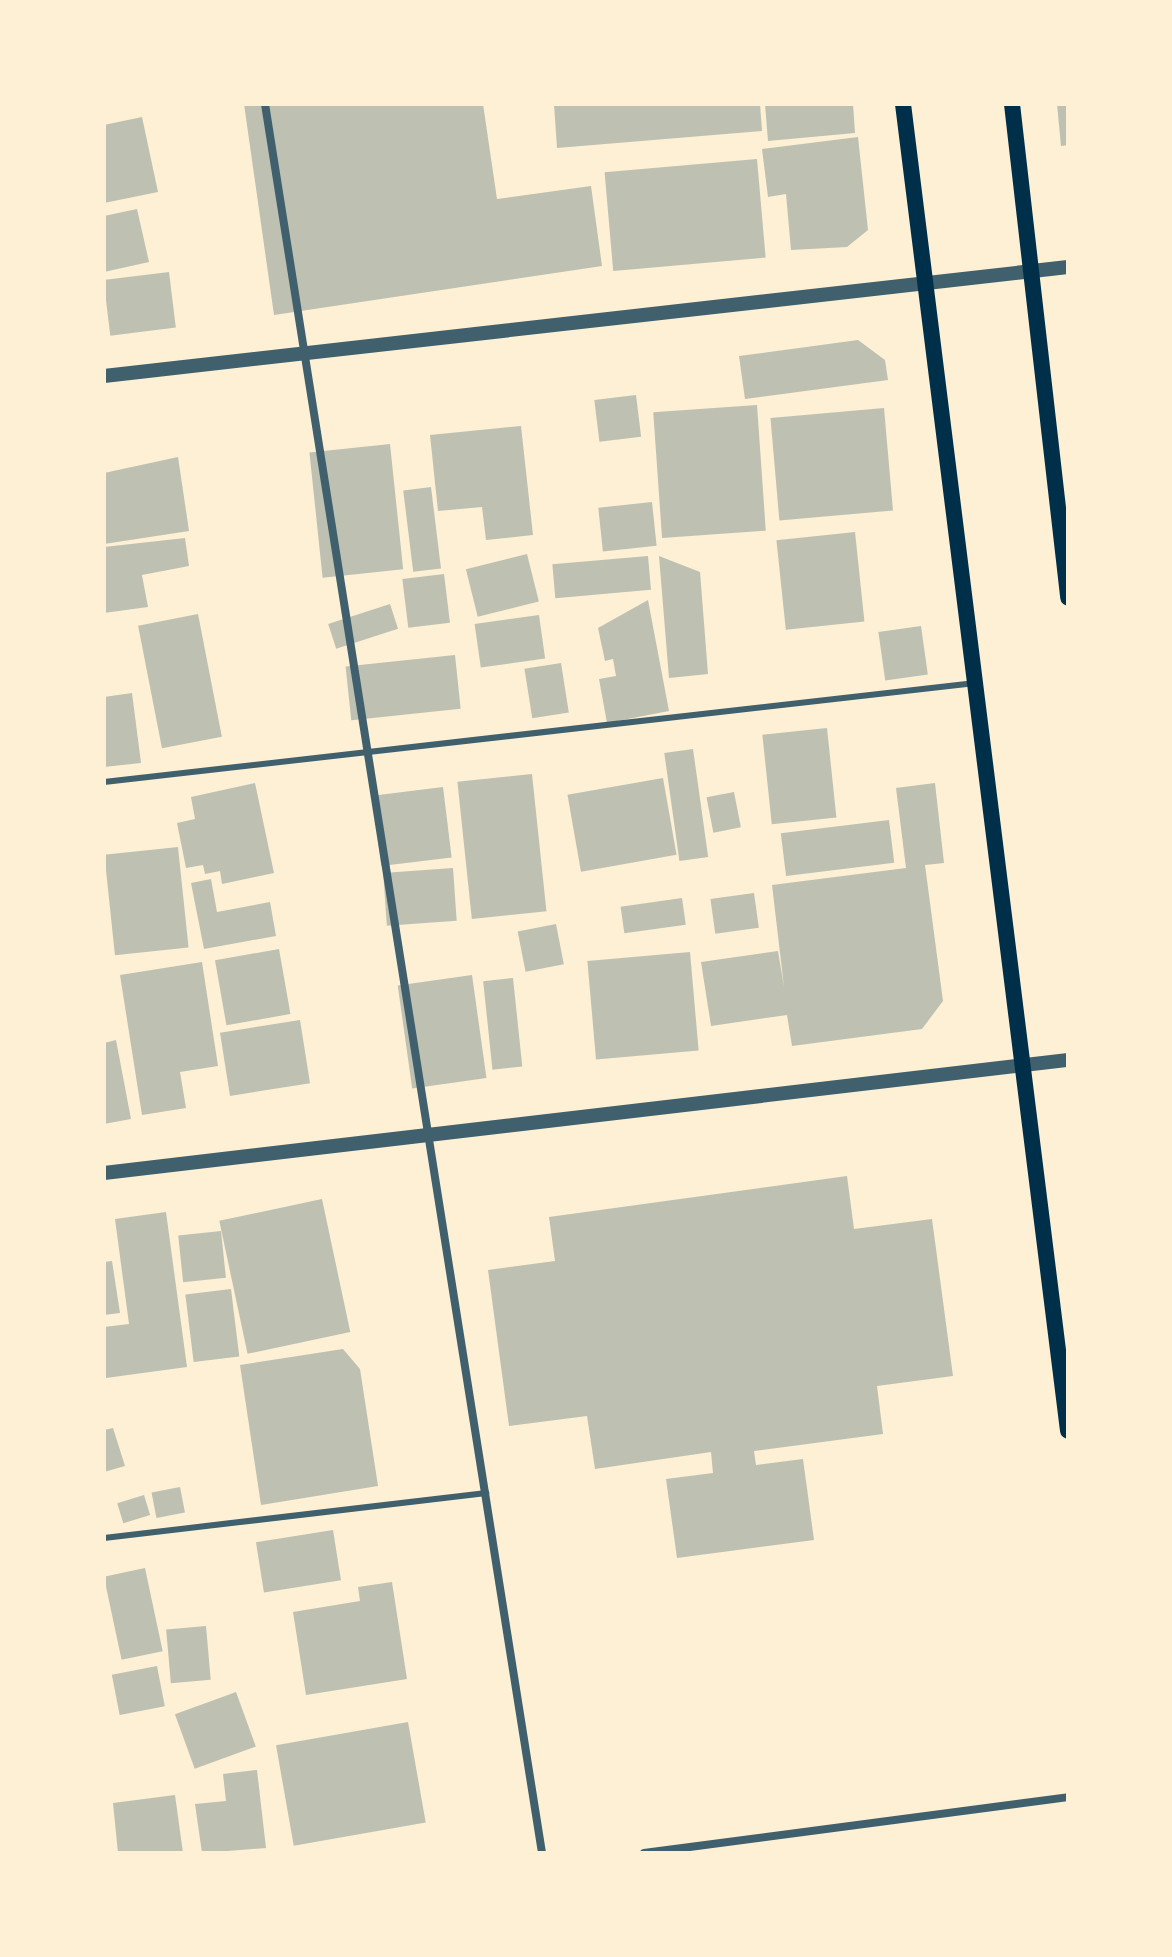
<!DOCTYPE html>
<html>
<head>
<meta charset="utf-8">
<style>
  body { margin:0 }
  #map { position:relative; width:1172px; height:1957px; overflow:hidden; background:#fdf0d5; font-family:Bitter,serif }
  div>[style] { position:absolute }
  .building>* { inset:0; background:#bec0b2; transform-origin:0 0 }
  .service>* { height:6px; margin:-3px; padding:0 3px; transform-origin:3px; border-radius:3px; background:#3f606c }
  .minor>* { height:8px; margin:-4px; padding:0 4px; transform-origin:4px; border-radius:4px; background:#3f606c }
  .tertiary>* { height:14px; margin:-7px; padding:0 7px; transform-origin:7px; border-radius:7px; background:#3f606c }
  .secondary>* { height:16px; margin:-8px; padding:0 8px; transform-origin:8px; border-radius:8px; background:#003049 }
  span { translate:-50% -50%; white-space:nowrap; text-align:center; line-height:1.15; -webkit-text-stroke:8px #fdf0d5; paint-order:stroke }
  .frame { position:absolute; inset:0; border:106px solid #fdf0d5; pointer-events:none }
</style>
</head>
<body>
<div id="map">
  <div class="building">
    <i style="clip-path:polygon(244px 104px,483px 104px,497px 199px,591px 186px,602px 266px,274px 315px)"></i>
    <i style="clip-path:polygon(554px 104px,760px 104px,762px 131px,557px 148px)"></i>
    <i style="clip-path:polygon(765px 104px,853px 104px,855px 133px,768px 141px)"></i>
    <i style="clip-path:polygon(1057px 104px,1068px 104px,1068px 145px,1061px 146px)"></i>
    <i style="clip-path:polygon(142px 117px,158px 192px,104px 203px,104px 125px)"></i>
    <i style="clip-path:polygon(858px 137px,868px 230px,847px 247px,791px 250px,786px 194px,768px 197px,762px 149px)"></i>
    <i style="left:757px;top:159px;width:99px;height:153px;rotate:85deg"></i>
    <i style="clip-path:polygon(137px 209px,149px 262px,104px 272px,104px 216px)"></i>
    <i style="left:169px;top:272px;width:56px;height:66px;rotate:83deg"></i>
    <i style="clip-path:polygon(858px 340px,885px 360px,888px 380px,745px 399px,739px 356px)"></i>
    <i style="left:636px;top:395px;width:42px;height:42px;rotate:83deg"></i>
    <i style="left:757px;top:405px;width:126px;height:104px;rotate:86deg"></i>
    <i style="left:884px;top:408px;width:103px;height:114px;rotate:85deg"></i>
    <i style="clip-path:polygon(521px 426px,533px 535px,486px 540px,482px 507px,438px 511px,430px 435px)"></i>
    <i style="left:390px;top:444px;width:126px;height:81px;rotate:84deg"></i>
    <i style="clip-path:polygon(178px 457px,189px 531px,104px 544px,104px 473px)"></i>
    <i style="left:431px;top:487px;width:82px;height:28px;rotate:83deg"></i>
    <i style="left:652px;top:502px;width:44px;height:54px;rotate:84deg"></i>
    <i style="left:855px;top:532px;width:90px;height:79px;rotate:84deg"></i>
    <i style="clip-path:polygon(185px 538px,189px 566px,142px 575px,148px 607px,104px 613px,104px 547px)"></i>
    <i style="left:527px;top:554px;width:49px;height:63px;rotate:76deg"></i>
    <i style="left:648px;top:556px;width:34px;height:96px;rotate:85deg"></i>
    <i style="clip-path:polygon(659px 556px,700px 572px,708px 674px,669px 678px)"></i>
    <i style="left:444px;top:574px;width:49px;height:42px;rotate:83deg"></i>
    <i style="clip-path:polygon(648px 600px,669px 711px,607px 723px,599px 679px,616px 676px,613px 659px,605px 661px,598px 628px)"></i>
    <i style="left:390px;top:604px;width:26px;height:65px;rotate:72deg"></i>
    <i style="left:198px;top:614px;width:125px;height:61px;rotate:79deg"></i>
    <i style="left:539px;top:615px;width:44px;height:65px;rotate:82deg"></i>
    <i style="left:921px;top:626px;width:49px;height:43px;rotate:82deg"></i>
    <i style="left:455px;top:655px;width:54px;height:110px;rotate:84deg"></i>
    <i style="left:561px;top:663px;width:50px;height:37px;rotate:81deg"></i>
    <i style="clip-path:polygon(132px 693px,141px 763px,104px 767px,104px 697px)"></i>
    <i style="left:827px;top:728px;width:90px;height:65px;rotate:84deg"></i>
    <i style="left:693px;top:749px;width:109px;height:29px;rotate:82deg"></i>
    <i style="left:532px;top:774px;width:138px;height:75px;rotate:84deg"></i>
    <i style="left:663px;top:778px;width:78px;height:97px;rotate:80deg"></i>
    <i style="clip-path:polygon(255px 783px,274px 873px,222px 884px,220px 871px,205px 874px,203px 865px,186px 868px,177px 823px,195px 819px,191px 797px)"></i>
    <i style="clip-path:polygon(935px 783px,944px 863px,925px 865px,943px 1001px,922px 1029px,792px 1046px,787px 1015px,711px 1026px,701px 962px,778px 951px,784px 987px,772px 885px,906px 868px,896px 788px)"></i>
    <i style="left:443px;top:787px;width:71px;height:71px;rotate:83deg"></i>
    <i style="left:734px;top:792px;width:36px;height:28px;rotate:79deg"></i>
    <i style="left:889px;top:820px;width:43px;height:109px;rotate:83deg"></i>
    <i style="left:178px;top:847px;width:101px;height:74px;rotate:84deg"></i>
    <i style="left:453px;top:868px;width:53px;height:70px;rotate:86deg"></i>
    <i style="clip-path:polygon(211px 879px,217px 912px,270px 902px,276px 936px,204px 949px,191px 883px)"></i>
    <i style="left:754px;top:893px;width:35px;height:44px;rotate:82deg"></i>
    <i style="left:682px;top:898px;width:27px;height:62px;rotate:82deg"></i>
    <i style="left:556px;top:924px;width:41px;height:39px;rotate:79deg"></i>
    <i style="left:279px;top:949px;width:66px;height:65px;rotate:80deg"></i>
    <i style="left:690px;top:952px;width:99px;height:103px;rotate:85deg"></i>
    <i style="clip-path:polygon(202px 962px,218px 1066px,180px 1072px,186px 1108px,142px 1115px,120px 975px)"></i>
    <i style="left:472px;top:975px;width:104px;height:75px;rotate:82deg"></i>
    <i style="left:513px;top:978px;width:89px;height:30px;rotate:84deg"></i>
    <i style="left:300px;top:1020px;width:64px;height:81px;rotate:81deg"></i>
    <i style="clip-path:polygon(116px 1040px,131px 1119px,104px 1124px,104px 1043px)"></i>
    <i style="clip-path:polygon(847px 1176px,854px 1229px,932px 1219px,953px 1376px,877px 1386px,883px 1434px,754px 1451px,756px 1465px,803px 1459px,814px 1540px,677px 1558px,666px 1479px,713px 1473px,711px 1452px,595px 1469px,587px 1416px,509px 1426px,488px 1270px,555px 1261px,549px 1217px)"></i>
    <i style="left:322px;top:1199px;width:136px;height:105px;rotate:78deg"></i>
    <i style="clip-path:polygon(166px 1212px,187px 1367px,106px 1378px,104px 1327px,129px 1324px,115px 1219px)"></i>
    <i style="left:221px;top:1231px;width:47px;height:43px;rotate:84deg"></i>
    <i style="clip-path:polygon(112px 1261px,120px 1313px,104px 1315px,104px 1262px)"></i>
    <i style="left:231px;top:1289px;width:68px;height:46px;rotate:83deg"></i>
    <i style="clip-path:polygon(343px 1349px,360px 1369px,378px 1486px,261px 1505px,240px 1365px)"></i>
    <i style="clip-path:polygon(113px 1428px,125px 1466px,104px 1472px,104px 1430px)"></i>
    <i style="left:180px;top:1487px;width:26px;height:29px;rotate:79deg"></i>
    <i style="left:144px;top:1495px;width:21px;height:28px;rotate:73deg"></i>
    <i style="left:333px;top:1530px;width:51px;height:78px;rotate:81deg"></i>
    <i style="left:145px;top:1568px;width:85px;height:42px;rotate:78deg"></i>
    <i style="clip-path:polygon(392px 1582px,407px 1679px,306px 1695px,293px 1612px,360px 1601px,358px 1587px)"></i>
    <i style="left:206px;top:1626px;width:54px;height:40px;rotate:85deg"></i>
    <i style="left:157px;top:1666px;width:41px;height:46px;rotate:79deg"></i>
    <i style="left:236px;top:1692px;width:58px;height:65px;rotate:70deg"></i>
    <i style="left:408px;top:1722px;width:102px;height:134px;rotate:80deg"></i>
    <i style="clip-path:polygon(257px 1770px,266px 1848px,202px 1853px,195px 1804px,226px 1801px,223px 1774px)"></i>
    <i style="clip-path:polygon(175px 1795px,183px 1853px,118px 1853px,113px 1803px)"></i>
  </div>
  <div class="service">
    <i style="left:104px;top:782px;width:877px;rotate:-6.48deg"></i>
    <i style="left:104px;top:1538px;width:385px;rotate:-6.7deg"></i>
  </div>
  <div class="minor">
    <i style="left:265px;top:104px;width:1771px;rotate:81deg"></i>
    <i style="left:644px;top:1853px;width:428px;rotate:-7.5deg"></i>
  </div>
  <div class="tertiary">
    <i style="left:104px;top:376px;width:970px;rotate:-6.45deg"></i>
    <i style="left:104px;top:1173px;width:971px;rotate:-6.69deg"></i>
  </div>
  <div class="secondary">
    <i style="left:903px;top:104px;width:1337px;rotate:82.91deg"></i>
    <i style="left:1012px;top:104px;width:497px;rotate:83.5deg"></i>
  </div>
  <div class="frame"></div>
</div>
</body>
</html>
